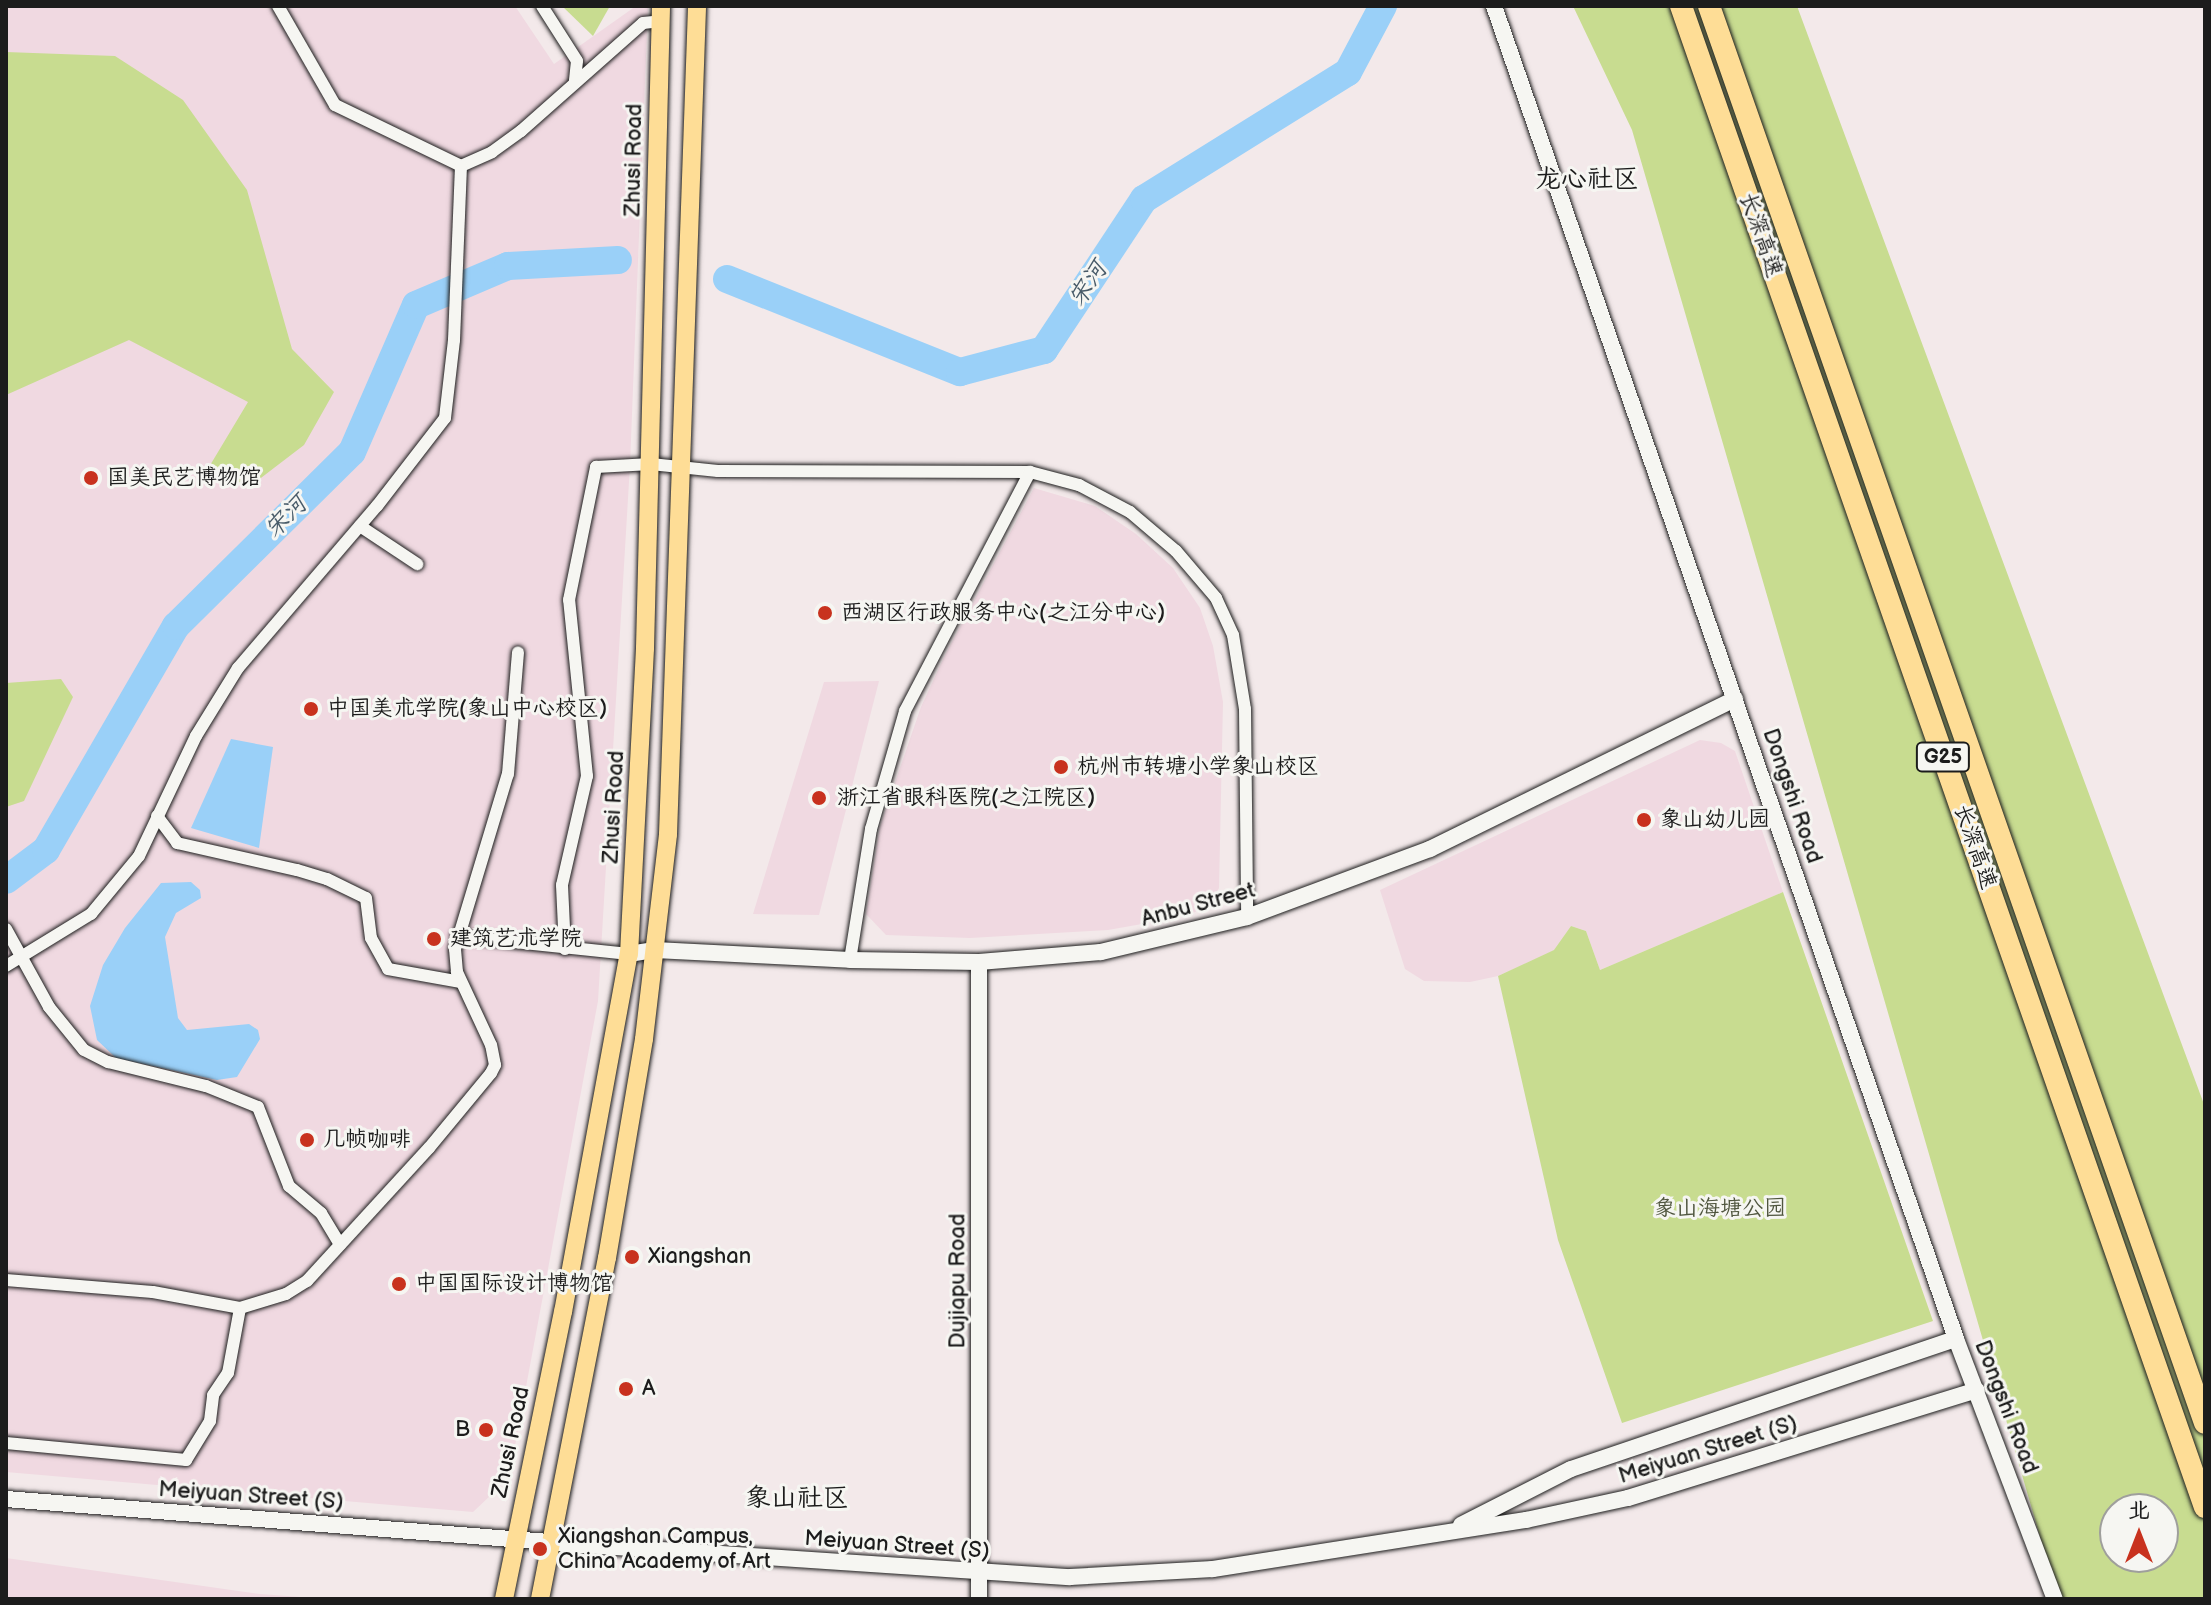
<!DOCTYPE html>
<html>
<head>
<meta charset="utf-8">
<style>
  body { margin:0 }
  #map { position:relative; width:2211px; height:1605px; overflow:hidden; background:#f3e9ea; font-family:"Balsamiq Sans","LXGW WenKai TC",sans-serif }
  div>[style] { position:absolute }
  .built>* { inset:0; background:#f0d9e1 }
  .green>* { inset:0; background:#c8dc90 }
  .water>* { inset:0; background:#9ad0f8 }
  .river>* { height:28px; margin:-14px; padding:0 14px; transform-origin:14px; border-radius:14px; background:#9ad0f8 }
  .roads { filter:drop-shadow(0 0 2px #1c1c1c) drop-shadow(0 0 2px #1c1c1c) }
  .street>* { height:12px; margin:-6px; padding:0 6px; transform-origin:6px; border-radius:6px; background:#f6f6f2 }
  .secondary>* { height:16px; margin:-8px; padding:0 8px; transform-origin:8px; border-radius:8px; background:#f6f6f2 }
  .primary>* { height:18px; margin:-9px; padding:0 9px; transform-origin:9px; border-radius:9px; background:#fedd96 }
  .highway>* { height:22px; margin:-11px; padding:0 11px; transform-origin:11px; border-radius:11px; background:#fedd96 }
  .dots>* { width:22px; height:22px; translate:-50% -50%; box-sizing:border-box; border:4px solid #f6f6f2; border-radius:50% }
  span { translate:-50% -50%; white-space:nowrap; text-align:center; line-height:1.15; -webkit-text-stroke:6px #f6f6f2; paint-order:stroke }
  .shield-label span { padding:2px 6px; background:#f6f6f2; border:2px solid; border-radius:6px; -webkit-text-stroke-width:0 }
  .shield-label { font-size:20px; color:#1c1c1c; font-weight:700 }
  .street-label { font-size:22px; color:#1c1c1c }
  .poi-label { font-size:22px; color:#1c1c1c }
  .left { translate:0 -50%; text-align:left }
  .right { translate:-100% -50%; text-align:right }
  .park-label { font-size:22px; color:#50563f }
  .water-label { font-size:24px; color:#485b69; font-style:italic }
  .quarter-label { font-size:26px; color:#1c1c1c }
  .frame { position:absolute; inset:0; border:8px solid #1c1c1c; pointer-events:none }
  .north { position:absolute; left:2099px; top:1493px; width:80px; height:80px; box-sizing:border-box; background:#f6f6f2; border:2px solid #9f9f9c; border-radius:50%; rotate:0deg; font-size:22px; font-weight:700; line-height:32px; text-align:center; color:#1c1c1c }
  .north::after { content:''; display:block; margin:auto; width:28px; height:36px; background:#c8321e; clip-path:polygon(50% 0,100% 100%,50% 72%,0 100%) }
</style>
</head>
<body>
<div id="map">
  <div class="built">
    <i style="clip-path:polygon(6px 6px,515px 6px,554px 64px,636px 6px,648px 6px,630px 465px,598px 1001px,509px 1478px,473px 1512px,6px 1472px)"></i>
    <i style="clip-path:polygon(1034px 488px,1095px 506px,1136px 534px,1173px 568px,1200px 608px,1213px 646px,1223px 702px,1219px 888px,1209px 905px,1187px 916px,1108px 930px,970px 938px,886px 935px,866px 914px,880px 826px,921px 707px,945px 655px)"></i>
    <i style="clip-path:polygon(879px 681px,819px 915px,753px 914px,824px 682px)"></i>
    <i style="clip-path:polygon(1700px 740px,1721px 743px,1735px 751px,1783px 892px,1600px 970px,1586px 931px,1571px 926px,1555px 950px,1498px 976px,1470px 982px,1424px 981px,1405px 969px,1380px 890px)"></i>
    <i style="clip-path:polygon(6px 1558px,260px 1594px,328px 1599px,6px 1599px)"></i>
  </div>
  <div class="green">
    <i style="clip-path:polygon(562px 6px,610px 6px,593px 36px)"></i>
    <i style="clip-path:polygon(evenodd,1573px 6px,1797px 6px,2205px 1107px,2205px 1599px,2058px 1599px,1632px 130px,1573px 6px,2115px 1509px,2163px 1509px,2163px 1557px,2115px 1557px,2115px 1509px)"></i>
    <i style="clip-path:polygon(6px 52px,115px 56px,183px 100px,247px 190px,292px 349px,334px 392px,304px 445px,249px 487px,209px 467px,248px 402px,129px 340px,6px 395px)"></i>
    <i style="clip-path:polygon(61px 679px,73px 697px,24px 801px,6px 807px,6px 683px)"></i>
    <i style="clip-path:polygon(1783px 892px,1933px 1321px,1622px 1423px,1558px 1240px,1498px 976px,1554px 950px,1571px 926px,1586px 931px,1600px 970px)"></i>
  </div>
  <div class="water">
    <i style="clip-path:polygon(231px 739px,273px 747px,259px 848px,191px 828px)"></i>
    <i style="clip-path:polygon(191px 882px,200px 890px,201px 898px,176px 913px,165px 937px,178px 1018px,187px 1030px,249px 1024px,258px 1030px,260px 1039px,237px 1077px,217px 1080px,116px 1058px,97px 1040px,90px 1006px,103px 965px,125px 928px,161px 883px)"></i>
  </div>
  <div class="river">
    <i style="left:727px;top:279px;width:251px;rotate:21.8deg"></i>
    <i style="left:960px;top:372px;width:87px;rotate:-14.7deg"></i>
    <i style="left:1044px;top:350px;width:181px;rotate:-56.5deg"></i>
    <i style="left:1144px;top:199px;width:240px;rotate:-31.9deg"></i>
    <i style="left:1348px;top:72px;width:75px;rotate:-62.1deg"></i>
    <i style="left:6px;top:880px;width:50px;rotate:-36.9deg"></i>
    <i style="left:46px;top:850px;width:259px;rotate:-59.9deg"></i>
    <i style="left:176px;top:626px;width:247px;rotate:-44.7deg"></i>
    <i style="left:352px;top:452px;width:160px;rotate:-66.5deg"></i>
    <i style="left:416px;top:305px;width:100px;rotate:-23deg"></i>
    <i style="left:508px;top:266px;width:110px;rotate:-3.1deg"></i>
  </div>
  <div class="roads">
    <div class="street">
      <i style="left:278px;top:6px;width:114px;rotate:60.1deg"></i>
      <i style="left:335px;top:105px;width:140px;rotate:25.8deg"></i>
      <i style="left:461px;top:166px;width:34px;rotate:-24deg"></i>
      <i style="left:492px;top:152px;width:36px;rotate:-36deg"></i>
      <i style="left:521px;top:131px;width:163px;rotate:-41.5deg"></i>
      <i style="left:643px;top:23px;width:18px;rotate:-6deg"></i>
      <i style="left:542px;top:6px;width:65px;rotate:57.5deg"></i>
      <i style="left:577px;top:61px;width:20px;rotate:96deg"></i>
      <i style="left:360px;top:526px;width:69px;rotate:33.7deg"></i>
      <i style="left:157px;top:816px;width:34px;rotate:53deg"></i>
      <i style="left:177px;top:843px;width:123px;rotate:12.7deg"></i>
      <i style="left:297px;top:870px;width:31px;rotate:17deg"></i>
      <i style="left:327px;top:879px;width:43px;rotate:26deg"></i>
      <i style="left:366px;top:898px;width:40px;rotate:82.9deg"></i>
      <i style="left:371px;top:938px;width:35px;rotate:61deg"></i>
      <i style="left:388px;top:969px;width:74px;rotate:10.1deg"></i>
      <i style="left:6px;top:929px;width:89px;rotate:61.1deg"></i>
      <i style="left:49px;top:1007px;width:55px;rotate:50.9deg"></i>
      <i style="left:84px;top:1050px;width:27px;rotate:27deg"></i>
      <i style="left:108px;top:1062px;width:101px;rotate:13.8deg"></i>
      <i style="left:206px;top:1086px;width:56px;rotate:22deg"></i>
      <i style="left:258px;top:1107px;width:85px;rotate:68.6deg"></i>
      <i style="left:289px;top:1186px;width:42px;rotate:40.2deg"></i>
      <i style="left:321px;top:1213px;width:37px;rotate:59deg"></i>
      <i style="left:457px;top:936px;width:173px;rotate:6deg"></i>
      <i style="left:565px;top:949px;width:64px;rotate:-92.7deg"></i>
      <i style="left:562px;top:885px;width:112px;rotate:-77.1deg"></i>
      <i style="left:587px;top:776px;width:177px;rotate:-95.8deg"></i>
      <i style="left:569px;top:600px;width:136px;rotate:-78.5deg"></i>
      <i style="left:596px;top:467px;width:55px;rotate:-3.1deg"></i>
      <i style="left:651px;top:464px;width:67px;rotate:6deg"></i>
      <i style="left:718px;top:471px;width:312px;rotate:0.2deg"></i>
      <i style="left:1030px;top:472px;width:51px;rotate:14.9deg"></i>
      <i style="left:1079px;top:485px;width:58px;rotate:27.9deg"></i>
      <i style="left:1130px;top:512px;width:60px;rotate:40.3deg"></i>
      <i style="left:1176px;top:551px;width:62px;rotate:49.6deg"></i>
      <i style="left:1216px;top:598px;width:41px;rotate:65.3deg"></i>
      <i style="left:1233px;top:635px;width:75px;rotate:80.8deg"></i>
      <i style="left:1245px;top:709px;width:208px;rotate:89.4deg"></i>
      <i style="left:850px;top:960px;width:133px;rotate:-80.9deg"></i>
      <i style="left:871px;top:829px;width:123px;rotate:-73.9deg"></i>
      <i style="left:905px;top:711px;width:270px;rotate:-62.4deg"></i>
      <i style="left:6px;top:966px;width:100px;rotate:-31.5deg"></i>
      <i style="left:91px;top:914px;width:75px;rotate:-50.4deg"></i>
      <i style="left:139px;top:856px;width:133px;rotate:-64.6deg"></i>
      <i style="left:196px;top:736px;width:80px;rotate:-58.3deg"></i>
      <i style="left:238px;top:668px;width:213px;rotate:-49.4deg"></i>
      <i style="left:377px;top:506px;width:111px;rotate:-52.3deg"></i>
      <i style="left:445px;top:418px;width:79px;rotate:-83.4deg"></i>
      <i style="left:454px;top:340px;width:174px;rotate:-87.7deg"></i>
      <i style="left:6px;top:1280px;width:147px;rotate:4.7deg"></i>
      <i style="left:153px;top:1292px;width:88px;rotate:10.4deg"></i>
      <i style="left:6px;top:1443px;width:181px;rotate:5.4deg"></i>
      <i style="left:186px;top:1460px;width:46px;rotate:-58.4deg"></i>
      <i style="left:210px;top:1421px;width:26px;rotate:-83deg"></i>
      <i style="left:213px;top:1395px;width:27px;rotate:-56deg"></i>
      <i style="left:228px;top:1373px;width:66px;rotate:-79.5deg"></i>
      <i style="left:240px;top:1308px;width:48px;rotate:-16.9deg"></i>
      <i style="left:286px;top:1294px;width:25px;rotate:-32deg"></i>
      <i style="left:307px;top:1281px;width:180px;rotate:-47.5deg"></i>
      <i style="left:429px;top:1148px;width:97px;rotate:-50.4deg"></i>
      <i style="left:491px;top:1073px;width:9px;rotate:-63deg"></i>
      <i style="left:495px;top:1065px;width:20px;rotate:-101deg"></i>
      <i style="left:491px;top:1045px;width:81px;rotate:-115deg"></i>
      <i style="left:457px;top:972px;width:23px;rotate:-95deg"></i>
      <i style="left:455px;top:949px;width:183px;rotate:-73.2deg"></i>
      <i style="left:508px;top:774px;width:122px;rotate:-85.3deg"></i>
    </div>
    <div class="secondary">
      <i style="left:1494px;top:6px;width:1411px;rotate:70.88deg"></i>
      <i style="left:1956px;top:1339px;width:278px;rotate:69.2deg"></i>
      <i style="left:629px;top:954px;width:26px;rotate:-9deg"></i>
      <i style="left:655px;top:950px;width:195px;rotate:2.9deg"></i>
      <i style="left:850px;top:960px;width:129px;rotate:0.9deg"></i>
      <i style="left:979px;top:962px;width:122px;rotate:-4.7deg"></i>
      <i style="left:1101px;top:952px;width:150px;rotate:-13.5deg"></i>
      <i style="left:1247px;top:917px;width:195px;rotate:-20.4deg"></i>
      <i style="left:1430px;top:849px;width:340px;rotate:-26.2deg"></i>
      <i style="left:979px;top:962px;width:637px;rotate:90deg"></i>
      <i style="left:6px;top:1499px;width:582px;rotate:4.53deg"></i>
      <i style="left:586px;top:1545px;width:485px;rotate:3.8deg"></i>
      <i style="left:1070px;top:1577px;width:143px;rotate:-3.2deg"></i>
      <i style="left:1213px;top:1569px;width:317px;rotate:-8.9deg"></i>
      <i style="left:1526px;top:1520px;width:104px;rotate:-12.2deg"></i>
      <i style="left:1628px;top:1498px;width:365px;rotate:-17.2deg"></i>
      <i style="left:1461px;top:1525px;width:123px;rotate:-27deg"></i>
      <i style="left:1571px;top:1469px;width:406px;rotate:-18.7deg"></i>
    </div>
    <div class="primary">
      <i style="left:504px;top:1599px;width:293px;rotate:-78.4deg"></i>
      <i style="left:563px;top:1312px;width:364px;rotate:-79.6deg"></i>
      <i style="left:629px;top:954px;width:306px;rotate:-87deg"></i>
      <i style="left:645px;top:648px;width:642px;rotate:-88.57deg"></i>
      <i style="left:540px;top:1599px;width:348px;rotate:-78.9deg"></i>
      <i style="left:607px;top:1258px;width:222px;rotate:-80.4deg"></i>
      <i style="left:644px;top:1039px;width:206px;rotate:-83.3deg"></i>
      <i style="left:668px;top:834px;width:829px;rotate:-87.99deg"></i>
    </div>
    <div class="highway">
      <i style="left:1681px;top:6px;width:1590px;rotate:70.76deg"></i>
      <i style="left:1709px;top:6px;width:1501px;rotate:70.71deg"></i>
    </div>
  </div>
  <div class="dots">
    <i style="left:91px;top:478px;background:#c8321e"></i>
    <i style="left:825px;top:613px;background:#c8321e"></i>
    <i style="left:311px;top:709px;background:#c8321e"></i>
    <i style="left:1061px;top:767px;background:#c8321e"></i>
    <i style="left:819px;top:798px;background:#c8321e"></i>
    <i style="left:1644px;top:820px;background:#c8321e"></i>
    <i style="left:434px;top:939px;background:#c8321e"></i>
    <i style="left:307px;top:1140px;background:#c8321e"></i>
    <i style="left:632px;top:1257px;background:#c8321e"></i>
    <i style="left:399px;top:1284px;background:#c8321e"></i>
    <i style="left:626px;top:1389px;background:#c8321e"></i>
    <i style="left:486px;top:1430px;background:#c8321e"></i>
    <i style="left:540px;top:1549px;background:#c8321e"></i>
  </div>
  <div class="shield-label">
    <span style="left:1943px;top:757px">G25</span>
  </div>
  <div class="street-label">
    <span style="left:634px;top:160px;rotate:-89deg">Zhusi Road</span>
    <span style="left:1761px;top:235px;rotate:71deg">长深高速</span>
    <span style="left:1792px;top:796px;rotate:71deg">Dongshi Road</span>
    <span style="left:614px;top:807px;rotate:-87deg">Zhusi Road</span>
    <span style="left:1975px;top:847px;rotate:71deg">长深高速</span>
    <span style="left:1198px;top:905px;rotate:-15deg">Anbu Street</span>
    <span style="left:958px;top:1281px;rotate:-90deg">Dujiapu Road</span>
    <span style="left:2006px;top:1407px;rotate:69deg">Dongshi Road</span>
    <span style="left:511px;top:1442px;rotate:-78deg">Zhusi Road</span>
    <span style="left:1708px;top:1450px;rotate:-17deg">Meiyuan Street (S)</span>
    <span style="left:251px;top:1496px;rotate:4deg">Meiyuan Street (S)</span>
    <span style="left:897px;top:1545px;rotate:4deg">Meiyuan Street (S)</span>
  </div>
  <div class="poi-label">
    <span class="left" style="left:107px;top:478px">国美民艺博物馆</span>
    <span class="left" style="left:841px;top:613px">西湖区行政服务中心(之江分中心)</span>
    <span class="left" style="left:327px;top:709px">中国美术学院(象山中心校区)</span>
    <span class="left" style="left:1077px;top:767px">杭州市转塘小学象山校区</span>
    <span class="left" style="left:837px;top:798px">浙江省眼科医院(之江院区)</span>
    <span class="left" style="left:1660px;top:820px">象山幼儿园</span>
    <span class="left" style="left:450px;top:939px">建筑艺术学院</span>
    <span class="left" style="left:323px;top:1140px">几帧咖啡</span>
    <span class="left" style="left:648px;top:1257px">Xiangshan</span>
    <span class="left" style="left:415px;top:1284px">中国国际设计博物馆</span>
    <span class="left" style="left:642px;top:1389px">A</span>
    <span class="right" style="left:470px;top:1430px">B</span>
    <span class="left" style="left:558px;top:1549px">Xiangshan Campus,<br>China Academy of Art</span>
  </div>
  <div class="park-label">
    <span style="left:1720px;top:1209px">象山海塘公园</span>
  </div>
  <div class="water-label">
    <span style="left:1088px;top:284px;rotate:-56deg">宋河</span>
    <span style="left:286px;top:517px;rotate:-45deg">宋河</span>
  </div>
  <div class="quarter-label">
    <span style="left:1587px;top:180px">龙心社区</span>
    <span style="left:797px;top:1499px">象山社区</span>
  </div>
  <div class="frame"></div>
  <div class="north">北</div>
</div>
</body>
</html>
